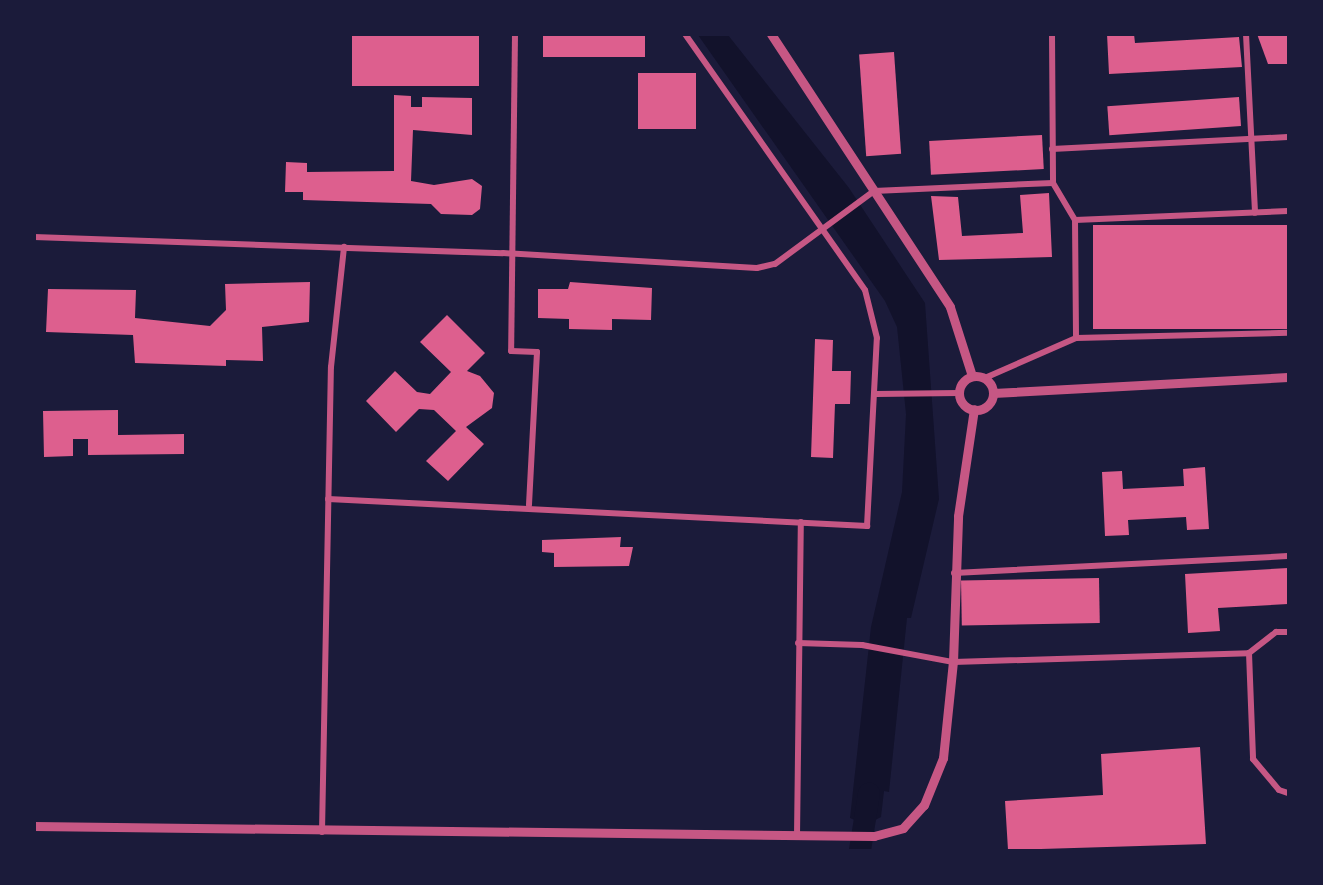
<!DOCTYPE html>
<html>
<head>
<meta charset="utf-8">
<style>
  body { margin:0 }
  #map { position:relative; width:1323px; height:885px; overflow:hidden; background:#1b1b3a; font-family:Roboto,sans-serif }
  div>[style] { position:absolute }
  .water>* { inset:0; background:#12122b }
  .river>* { height:22px; margin:-11px; padding:0 11px; transform-origin:11px; border-radius:11px; background:#12122b }
  .building>* { inset:0; background:#dd5f8e; transform-origin:0 0 }
  .minor>* { height:6px; margin:-3px; padding:0 3px; transform-origin:3px; border-radius:3px; background:#c65784 }
  .tertiary>* { height:9px; margin:-4.5px; padding:0 4.5px; transform-origin:4.5px; border-radius:4.5px; background:#c65784 }
  .tertiary>.ring { margin:-4.5px; padding:0; box-sizing:content-box; background:none; border:9px solid #c65784; border-radius:50% }
  span { translate:-50% -50%; white-space:nowrap; text-align:center; line-height:1.15; -webkit-text-stroke:4.5px #1b1b3a; paint-order:stroke }
  .frame { position:absolute; inset:0; border:36px solid #1b1b3a; pointer-events:none }
</style>
</head>
<body>
<div id="map">
  <div class="water">
    <i style="clip-path:polygon(698px 35px,728px 35px,849px 188px,925px 303px,939px 499px,911px 618px,907px 618px,889px 792px,884px 791px,881px 817px,866px 825px,850px 818px,871px 627px,902px 492px,906px 414px,897px 327px,885px 301px)"></i>
  </div>
  <div class="river">
    <i style="left:860px;top:850px;width:57px;rotate:-80.9deg"></i>
  </div>
  <div class="building">
    <i style="left:352px;top:34px;width:127px;height:52px"></i>
    <i style="left:543px;top:34px;width:102px;height:23px"></i>
    <i style="clip-path:polygon(1107px 34px,1134px 34px,1135px 43px,1239px 37px,1242px 67px,1109px 74px)"></i>
    <i style="clip-path:polygon(1257px 34px,1288px 34px,1288px 64px,1268px 64px)"></i>
    <i style="left:894px;top:52px;width:102px;height:35px;rotate:86deg"></i>
    <i style="left:638px;top:73px;width:58px;height:56px"></i>
    <i style="clip-path:polygon(394px 95px,411px 96px,411px 107px,422px 107px,422px 97px,472px 98px,472px 135px,413px 130px,411px 181px,434px 185px,472px 179px,482px 186px,480px 209px,472px 215px,441px 214px,431px 204px,303px 200px,303px 192px,285px 192px,286px 162px,307px 163px,307px 172px,394px 171px)"></i>
    <i style="left:1239px;top:97px;width:29px;height:132px;rotate:86deg"></i>
    <i style="left:1042px;top:135px;width:34px;height:113px;rotate:87deg"></i>
    <i style="clip-path:polygon(1049px 193px,1052px 257px,939px 260px,931px 196px,958px 197px,962px 236px,1023px 233px,1020px 195px)"></i>
    <i style="left:1288px;top:225px;width:104px;height:195px;rotate:90deg"></i>
    <i style="clip-path:polygon(310px 282px,309px 322px,262px 327px,263px 361px,226px 360px,226px 366px,135px 363px,133px 335px,46px 332px,48px 289px,136px 290px,135px 318px,210px 326px,226px 310px,225px 284px)"></i>
    <i style="clip-path:polygon(570px 282px,652px 288px,651px 320px,612px 319px,612px 330px,569px 329px,569px 319px,538px 318px,538px 289px,568px 289px)"></i>
    <i style="clip-path:polygon(447px 315px,485px 353px,467px 371px,480px 376px,494px 393px,492px 408px,466px 427px,484px 444px,448px 481px,426px 461px,456px 431px,434px 410px,419px 409px,396px 432px,366px 401px,395px 371px,417px 392px,430px 394px,451px 372px,420px 342px)"></i>
    <i style="clip-path:polygon(815px 339px,833px 340px,832px 371px,851px 371px,850px 404px,835px 404px,833px 458px,811px 457px)"></i>
    <i style="clip-path:polygon(118px 410px,118px 435px,184px 434px,184px 454px,88px 455px,88px 439px,73px 439px,73px 456px,44px 457px,43px 411px)"></i>
    <i style="clip-path:polygon(1205px 467px,1209px 529px,1187px 530px,1186px 517px,1128px 520px,1129px 535px,1105px 536px,1102px 472px,1122px 471px,1123px 489px,1184px 486px,1183px 469px)"></i>
    <i style="clip-path:polygon(621px 537px,620px 547px,633px 547px,629px 566px,554px 567px,554px 553px,542px 552px,542px 540px)"></i>
    <i style="clip-path:polygon(1288px 568px,1288px 604px,1218px 608px,1220px 631px,1188px 633px,1185px 574px)"></i>
    <i style="left:1099px;top:578px;width:45px;height:138px;rotate:89deg"></i>
    <i style="clip-path:polygon(1200px 747px,1206px 844px,1008px 850px,1005px 801px,1103px 795px,1101px 754px)"></i>
  </div>
  <div class="minor">
    <i style="left:515px;top:34px;width:317px;rotate:90.7deg"></i>
    <i style="left:511px;top:351px;width:26px;rotate:2deg"></i>
    <i style="left:537px;top:352px;width:153px;rotate:93deg"></i>
    <i style="left:1052px;top:34px;width:149px;rotate:89.6deg"></i>
    <i style="left:1246px;top:34px;width:179px;rotate:87.1deg"></i>
    <i style="left:1052px;top:149px;width:236px;rotate:-2.9deg"></i>
    <i style="left:1075px;top:220px;width:213px;rotate:-2.4deg"></i>
    <i style="left:34px;top:237px;width:469px;rotate:2deg"></i>
    <i style="left:503px;top:253px;width:254px;rotate:3.4deg"></i>
    <i style="left:757px;top:268px;width:18px;rotate:-13deg"></i>
    <i style="left:775px;top:264px;width:123px;rotate:-36.4deg"></i>
    <i style="left:874px;top:191px;width:179px;rotate:-2.6deg"></i>
    <i style="left:1053px;top:183px;width:43px;rotate:59.3deg"></i>
    <i style="left:1075px;top:220px;width:118px;rotate:89.5deg"></i>
    <i style="left:1076px;top:338px;width:99px;rotate:156.3deg"></i>
    <i style="left:1076px;top:338px;width:212px;rotate:-1.4deg"></i>
    <i style="left:876px;top:394px;width:83px;rotate:-0.7deg"></i>
    <i style="left:328px;top:499px;width:540px;rotate:2.87deg"></i>
    <i style="left:867px;top:526px;width:188px;rotate:-87deg"></i>
    <i style="left:877px;top:338px;width:49px;rotate:-104deg"></i>
    <i style="left:865px;top:290px;width:313px;rotate:-125.1deg"></i>
    <i style="left:954px;top:573px;width:334px;rotate:-2.9deg"></i>
    <i style="left:1288px;top:632px;width:12px;rotate:180deg"></i>
    <i style="left:1276px;top:632px;width:34px;rotate:142deg"></i>
    <i style="left:1249px;top:653px;width:106px;rotate:87.8deg"></i>
    <i style="left:1253px;top:759px;width:40px;rotate:50deg"></i>
    <i style="left:1279px;top:790px;width:9px;rotate:18deg"></i>
    <i style="left:798px;top:643px;width:64px;rotate:1.8deg"></i>
    <i style="left:862px;top:645px;width:93px;rotate:10.6deg"></i>
    <i style="left:953px;top:662px;width:296px;rotate:-1.7deg"></i>
    <i style="left:322px;top:832px;width:465px;rotate:-88.9deg"></i>
    <i style="left:331px;top:367px;width:121px;rotate:-83.8deg"></i>
    <i style="left:797px;top:836px;width:314px;rotate:-89.3deg"></i>
  </div>
  <div class="tertiary">
    <i style="left:771px;top:34px;width:326px;rotate:56.7deg"></i>
    <i style="left:950px;top:307px;width:72px;rotate:72.3deg"></i>
    <i class="ring" style="left:959px;top:376px;width:25px;height:25px"></i>
    <i style="left:993px;top:393px;width:295px;rotate:-3.1deg"></i>
    <i style="left:34px;top:826px;width:840px;rotate:0.68deg"></i>
    <i style="left:874px;top:836px;width:30px;rotate:-15deg"></i>
    <i style="left:903px;top:828px;width:31px;rotate:-48deg"></i>
    <i style="left:924px;top:805px;width:51px;rotate:-68deg"></i>
    <i style="left:943px;top:758px;width:97px;rotate:-84.1deg"></i>
    <i style="left:953px;top:662px;width:146px;rotate:-88deg"></i>
    <i style="left:958px;top:516px;width:108px;rotate:-81.5deg"></i>
  </div>
  <div class="frame"></div>
</div>
</body>
</html>
